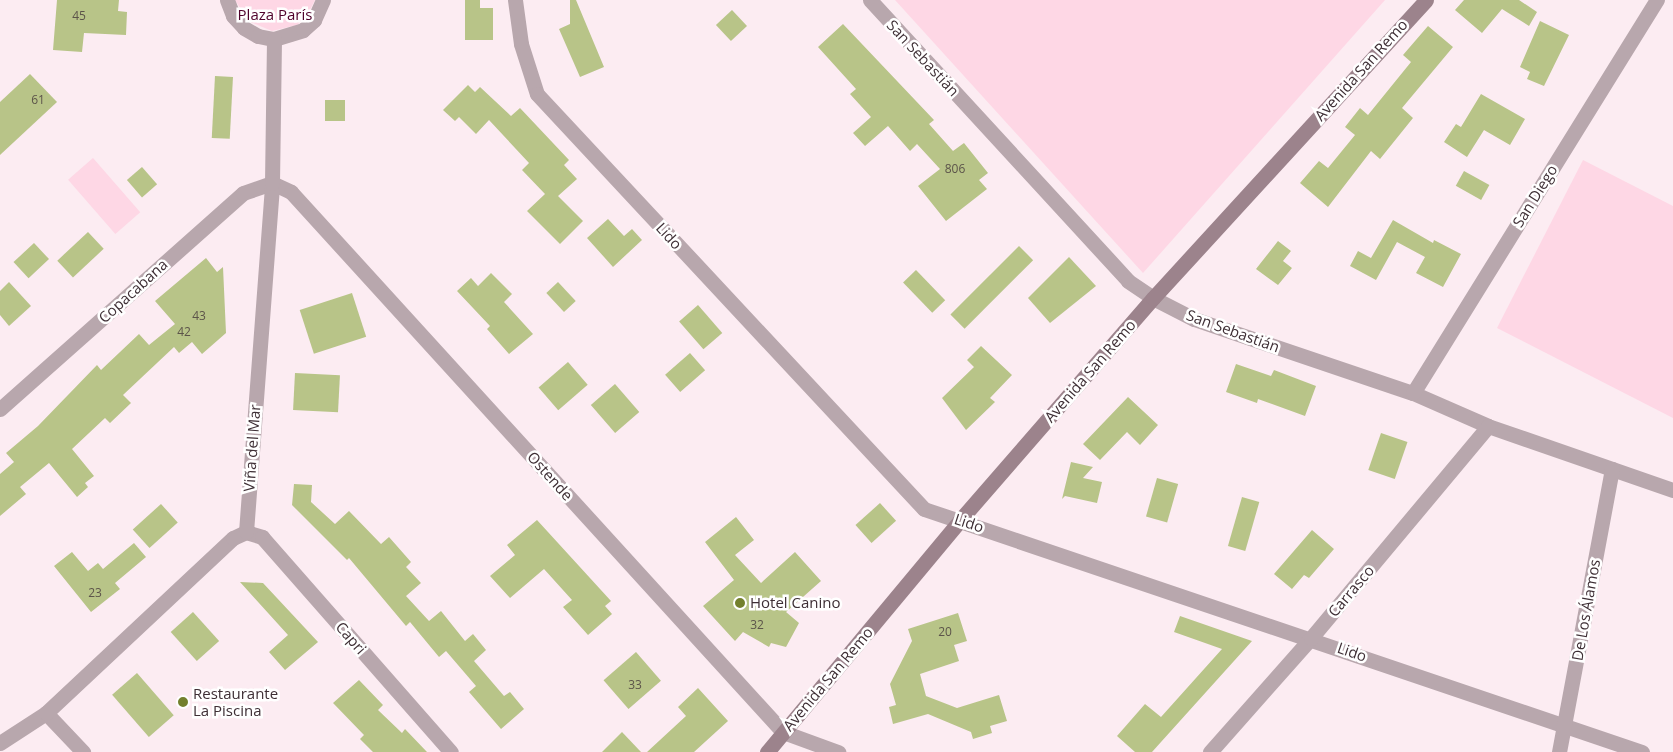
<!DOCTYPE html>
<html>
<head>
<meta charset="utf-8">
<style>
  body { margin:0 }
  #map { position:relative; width:1673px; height:752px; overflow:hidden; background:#fcecf2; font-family:"Open Sans",sans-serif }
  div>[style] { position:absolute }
  .green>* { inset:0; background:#fed7e5; transform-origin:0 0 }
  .building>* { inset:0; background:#b8c488; transform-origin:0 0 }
  .street>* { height:15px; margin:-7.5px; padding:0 7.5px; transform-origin:7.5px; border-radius:7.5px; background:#b8a7ad }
  .secondary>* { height:15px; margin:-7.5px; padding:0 7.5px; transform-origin:7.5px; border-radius:7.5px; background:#9c838c }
  .dots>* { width:14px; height:14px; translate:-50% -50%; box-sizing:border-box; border:2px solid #fff; border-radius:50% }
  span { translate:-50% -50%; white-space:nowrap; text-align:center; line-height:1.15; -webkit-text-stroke:5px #fff; paint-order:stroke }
  .number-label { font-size:12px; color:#5c544a }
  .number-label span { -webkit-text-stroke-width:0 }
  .park-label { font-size:15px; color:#4f022b }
  .street-label { font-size:15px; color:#3e2f35 }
  .poi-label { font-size:15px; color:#3e2f35 }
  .left { translate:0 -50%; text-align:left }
</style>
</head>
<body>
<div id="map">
  <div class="green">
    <i style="clip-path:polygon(235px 0,315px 0,307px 16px,297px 25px,272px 31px,248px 21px)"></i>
    <i style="clip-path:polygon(895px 0,1385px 0,1143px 273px)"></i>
    <i style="left:93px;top:158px;width:72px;height:33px;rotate:49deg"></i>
    <i style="clip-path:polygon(1583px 160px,1673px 206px,1673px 418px,1497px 328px)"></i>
  </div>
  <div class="building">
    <i style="clip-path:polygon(57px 0,119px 0,118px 11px,127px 12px,126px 35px,84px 33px,82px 52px,53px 50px)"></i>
    <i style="clip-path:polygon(465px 0,480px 0,480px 8px,493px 8px,493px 40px,465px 40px)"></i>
    <i style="clip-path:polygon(570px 0,576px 0,604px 67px,580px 77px,559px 29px,570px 24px)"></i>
    <i style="clip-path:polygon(1464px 0,1519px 0,1537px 12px,1529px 26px,1502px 9px,1482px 33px,1455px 10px)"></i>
    <i style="left:732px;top:10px;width:22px;height:22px;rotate:47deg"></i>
    <i style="clip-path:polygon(1540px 21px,1569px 35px,1544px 86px,1527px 79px,1530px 72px,1520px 67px)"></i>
    <i style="clip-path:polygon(843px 24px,934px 120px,929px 124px,953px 151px,964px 143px,988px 173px,979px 180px,987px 189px,946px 221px,918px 186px,940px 169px,917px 144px,910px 151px,888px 126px,865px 146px,853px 133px,871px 117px,850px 94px,856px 89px,818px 47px)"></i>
    <i style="clip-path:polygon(1428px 26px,1453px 47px,1402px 108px,1413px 118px,1380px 159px,1371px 151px,1328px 207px,1300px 183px,1319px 161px,1328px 168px,1355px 135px,1345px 127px,1360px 108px,1368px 115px,1411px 62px,1403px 55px)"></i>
    <i style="clip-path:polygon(30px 74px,57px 102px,0 155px,0 102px)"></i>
    <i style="left:215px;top:76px;width:18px;height:62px;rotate:3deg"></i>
    <i style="clip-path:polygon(468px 85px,475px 92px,480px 87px,511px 116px,520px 108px,569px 160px,564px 165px,577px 179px,558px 196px,583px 221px,560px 244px,527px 211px,545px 194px,522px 170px,529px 163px,489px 120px,476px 134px,459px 117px,455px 121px,443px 110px)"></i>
    <i style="clip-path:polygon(1481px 94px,1525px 119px,1510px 145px,1484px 130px,1467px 157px,1444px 142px,1456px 124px,1461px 127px)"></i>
    <i style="left:325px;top:100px;width:20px;height:21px"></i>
    <i style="left:142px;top:167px;width:23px;height:20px;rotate:49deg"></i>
    <i style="left:1464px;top:171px;width:29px;height:17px;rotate:29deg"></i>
    <i style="clip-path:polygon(608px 219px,624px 236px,632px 229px,642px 240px,613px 267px,587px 238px)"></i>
    <i style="clip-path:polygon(1393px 220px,1433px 243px,1434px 240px,1461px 254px,1443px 287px,1416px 273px,1425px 257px,1397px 242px,1376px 280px,1350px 266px,1358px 251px,1371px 258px)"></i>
    <i style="left:88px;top:232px;width:23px;height:42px;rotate:47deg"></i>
    <i style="clip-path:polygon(1278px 241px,1291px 251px,1283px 261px,1292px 268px,1278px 285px,1256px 269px)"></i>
    <i style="left:34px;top:243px;width:22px;height:28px;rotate:47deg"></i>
    <i style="left:1019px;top:246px;width:20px;height:97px;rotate:45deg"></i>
    <i style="clip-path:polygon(1069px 257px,1096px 286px,1050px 323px,1028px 298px)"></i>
    <i style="clip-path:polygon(206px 258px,217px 272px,223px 267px,226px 333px,202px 354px,192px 342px,179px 353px,174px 347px,123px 395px,131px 403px,110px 423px,105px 418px,72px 449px,94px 476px,85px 483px,88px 487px,77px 497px,49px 463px,20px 487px,26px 494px,0 516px,0 474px,14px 462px,6px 453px,38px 426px,97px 365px,101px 370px,139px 334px,149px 345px,175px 324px,155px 301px)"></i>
    <i style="left:916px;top:270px;width:42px;height:18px;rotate:46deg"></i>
    <i style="clip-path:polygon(491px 273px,512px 294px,504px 302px,533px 334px,509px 354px,487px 329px,490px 326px,457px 291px,471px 278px,478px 286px)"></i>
    <i style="clip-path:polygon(9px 282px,31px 306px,9px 326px,0 315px,0 291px)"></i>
    <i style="left:558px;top:282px;width:26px;height:16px;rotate:47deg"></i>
    <i style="left:352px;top:293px;width:46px;height:55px;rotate:72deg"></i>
    <i style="left:698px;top:305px;width:37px;height:25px;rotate:49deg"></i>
    <i style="clip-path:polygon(981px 346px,1012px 375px,990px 398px,995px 402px,966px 430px,942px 398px,974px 367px,967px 360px)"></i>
    <i style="left:690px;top:353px;width:23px;height:33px;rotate:49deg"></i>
    <i style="left:568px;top:362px;width:30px;height:39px;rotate:49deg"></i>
    <i style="clip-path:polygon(1236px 364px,1271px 376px,1274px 370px,1316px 386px,1305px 416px,1258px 399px,1257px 403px,1226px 392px)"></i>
    <i style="left:295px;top:373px;width:45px;height:37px;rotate:3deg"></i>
    <i style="left:615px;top:384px;width:37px;height:32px;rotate:49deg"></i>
    <i style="clip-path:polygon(1128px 397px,1158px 425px,1140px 445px,1127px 432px,1100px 460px,1083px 444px)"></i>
    <i style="left:1381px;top:433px;width:28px;height:39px;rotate:19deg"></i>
    <i style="clip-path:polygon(1071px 462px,1093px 467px,1083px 478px,1102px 482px,1097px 503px,1065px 496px,1062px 499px)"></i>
    <i style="left:1157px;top:478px;width:22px;height:40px;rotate:16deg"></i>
    <i style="clip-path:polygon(294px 484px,312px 485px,311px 502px,335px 524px,349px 511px,381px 544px,389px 537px,411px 562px,406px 567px,421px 583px,406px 596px,429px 621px,441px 611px,465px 641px,473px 634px,486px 650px,474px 661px,504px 696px,510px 692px,524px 709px,501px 729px,469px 692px,476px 686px,446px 651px,439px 657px,410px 622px,406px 626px,349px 558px,347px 560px,292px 505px)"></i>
    <i style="left:1242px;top:497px;width:18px;height:51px;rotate:16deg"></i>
    <i style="left:880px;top:503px;width:24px;height:33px;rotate:48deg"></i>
    <i style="left:161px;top:504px;width:25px;height:38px;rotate:48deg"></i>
    <i style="clip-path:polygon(736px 517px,754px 540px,735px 555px,761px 583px,795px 552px,821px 581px,786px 612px,799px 623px,786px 647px,771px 643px,769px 647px,743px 632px,735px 641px,703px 606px,734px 580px,705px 542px)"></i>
    <i style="clip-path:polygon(537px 520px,611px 601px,605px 606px,612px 614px,588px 635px,563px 607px,572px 600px,544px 569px,510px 598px,490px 576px,515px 555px,507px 545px)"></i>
    <i style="clip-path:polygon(1312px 530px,1334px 549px,1309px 578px,1304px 575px,1292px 589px,1274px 574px)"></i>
    <i style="clip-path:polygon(134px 543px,146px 557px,115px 583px,120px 589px,91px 612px,54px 566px,72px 552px,88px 571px,98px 563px,103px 569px)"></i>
    <i style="clip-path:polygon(240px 582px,263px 583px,318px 642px,285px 670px,269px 652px,288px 635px)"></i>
    <i style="left:193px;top:612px;width:39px;height:30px;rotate:48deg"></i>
    <i style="clip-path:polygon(958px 613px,967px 641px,954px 645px,959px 661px,920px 674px,926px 696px,957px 708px,999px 695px,1007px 721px,990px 726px,992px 733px,973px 739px,971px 732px,928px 714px,893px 724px,889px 707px,896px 705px,890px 684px,912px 641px,908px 629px)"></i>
    <i style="clip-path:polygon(1180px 616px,1252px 641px,1152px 752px,1135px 752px,1117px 736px,1145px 704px,1161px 717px,1222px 649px,1174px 632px)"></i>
    <i style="left:636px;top:652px;width:38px;height:43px;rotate:49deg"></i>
    <i style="left:137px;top:673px;width:56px;height:33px;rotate:49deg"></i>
    <i style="clip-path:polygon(359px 680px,383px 705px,378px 710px,402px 733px,405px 729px,427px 752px,373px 752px,360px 739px,364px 735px,333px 703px)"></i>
    <i style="clip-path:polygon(698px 688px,728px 721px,694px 752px,647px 752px,686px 716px,678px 707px)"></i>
    <i style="clip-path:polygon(622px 732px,641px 752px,602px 752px)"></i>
  </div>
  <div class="street">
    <i style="left:227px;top:0;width:17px;rotate:69deg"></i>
    <i style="left:233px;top:16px;width:16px;rotate:47deg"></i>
    <i style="left:244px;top:28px;width:16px;rotate:30deg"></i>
    <i style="left:258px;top:36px;width:16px;rotate:11deg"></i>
    <i style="left:274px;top:39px;width:30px;rotate:-17deg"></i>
    <i style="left:303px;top:30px;width:15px;rotate:-42deg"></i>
    <i style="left:314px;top:20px;width:22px;rotate:-66deg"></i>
    <i style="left:515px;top:0;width:44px;rotate:82.2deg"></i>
    <i style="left:521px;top:44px;width:52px;rotate:72.3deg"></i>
    <i style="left:537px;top:94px;width:567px;rotate:47deg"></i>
    <i style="left:924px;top:509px;width:758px;rotate:18.7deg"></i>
    <i style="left:870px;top:0;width:381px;rotate:47.4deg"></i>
    <i style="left:1128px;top:281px;width:30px;rotate:34deg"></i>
    <i style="left:1153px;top:298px;width:46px;rotate:27.1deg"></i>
    <i style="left:1194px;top:319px;width:231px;rotate:18.7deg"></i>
    <i style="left:1413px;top:393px;width:82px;rotate:23.7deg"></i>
    <i style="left:1488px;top:426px;width:196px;rotate:19.1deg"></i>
    <i style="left:1413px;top:393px;width:463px;rotate:-58.2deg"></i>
    <i style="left:0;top:409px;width:325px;rotate:-41.6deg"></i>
    <i style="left:243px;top:193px;width:31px;rotate:-19deg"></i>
    <i style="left:272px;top:183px;width:21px;rotate:25deg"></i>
    <i style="left:291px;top:192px;width:731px;rotate:47.66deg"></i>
    <i style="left:783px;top:732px;width:59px;rotate:20deg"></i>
    <i style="left:246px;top:532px;width:17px;rotate:17deg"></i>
    <i style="left:262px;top:537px;width:286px;rotate:48.7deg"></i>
    <i style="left:46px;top:713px;width:54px;rotate:46.5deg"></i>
    <i style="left:0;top:743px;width:55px;rotate:-33.1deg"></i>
    <i style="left:46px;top:713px;width:256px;rotate:-43.1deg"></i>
    <i style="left:233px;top:538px;width:14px;rotate:-25deg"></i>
    <i style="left:246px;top:532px;width:350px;rotate:-85.7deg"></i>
    <i style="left:272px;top:183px;width:144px;rotate:-89.2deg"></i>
    <i style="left:1210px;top:752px;width:152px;rotate:-48.5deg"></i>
    <i style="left:1311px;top:638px;width:276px;rotate:-50.1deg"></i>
    <i style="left:1559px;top:752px;width:288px;rotate:-79.4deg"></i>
  </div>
  <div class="secondary">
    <i style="left:767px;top:752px;width:302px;rotate:-50.2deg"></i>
    <i style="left:960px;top:520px;width:294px;rotate:-49deg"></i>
    <i style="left:1153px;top:298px;width:404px;rotate:-47.5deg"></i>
  </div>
  <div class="dots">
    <i style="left:740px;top:603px;background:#73802d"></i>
    <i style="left:183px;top:702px;background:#73802d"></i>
  </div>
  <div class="number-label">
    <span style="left:79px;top:16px">45</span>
    <span style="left:38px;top:100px">61</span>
    <span style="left:955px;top:169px">806</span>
    <span style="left:199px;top:316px">43</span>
    <span style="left:184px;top:332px">42</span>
    <span style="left:95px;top:593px">23</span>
    <span style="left:757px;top:625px">32</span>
    <span style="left:945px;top:632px">20</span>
    <span style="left:635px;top:685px">33</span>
  </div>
  <div class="park-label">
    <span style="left:275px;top:15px">Plaza París</span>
  </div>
  <div class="street-label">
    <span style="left:923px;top:58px;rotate:47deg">San Sebastián</span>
    <span style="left:1361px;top:70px;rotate:-48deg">Avenida San Remo</span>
    <span style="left:1535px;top:196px;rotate:-58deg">San Diego</span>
    <span style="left:669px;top:236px;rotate:47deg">Lido</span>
    <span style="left:133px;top:291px;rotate:-42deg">Copacabana</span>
    <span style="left:1233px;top:331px;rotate:20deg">San Sebastián</span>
    <span style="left:1090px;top:371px;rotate:-49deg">Avenida San Remo</span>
    <span style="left:252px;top:448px;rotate:-86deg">Viña del Mar</span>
    <span style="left:550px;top:476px;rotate:48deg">Ostende</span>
    <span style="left:969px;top:523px;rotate:18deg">Lido</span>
    <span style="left:1351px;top:591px;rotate:-50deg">Carrasco</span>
    <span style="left:1586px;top:610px;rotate:-80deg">De Los Álamos</span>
    <span style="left:351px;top:638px;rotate:49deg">Capri</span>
    <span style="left:1352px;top:652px;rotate:19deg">Lido</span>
    <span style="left:828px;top:679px;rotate:-50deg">Avenida San Remo</span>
  </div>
  <div class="poi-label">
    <span class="left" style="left:750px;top:603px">Hotel Canino</span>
    <span class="left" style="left:193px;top:702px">Restaurante<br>La Piscina</span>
  </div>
</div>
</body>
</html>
